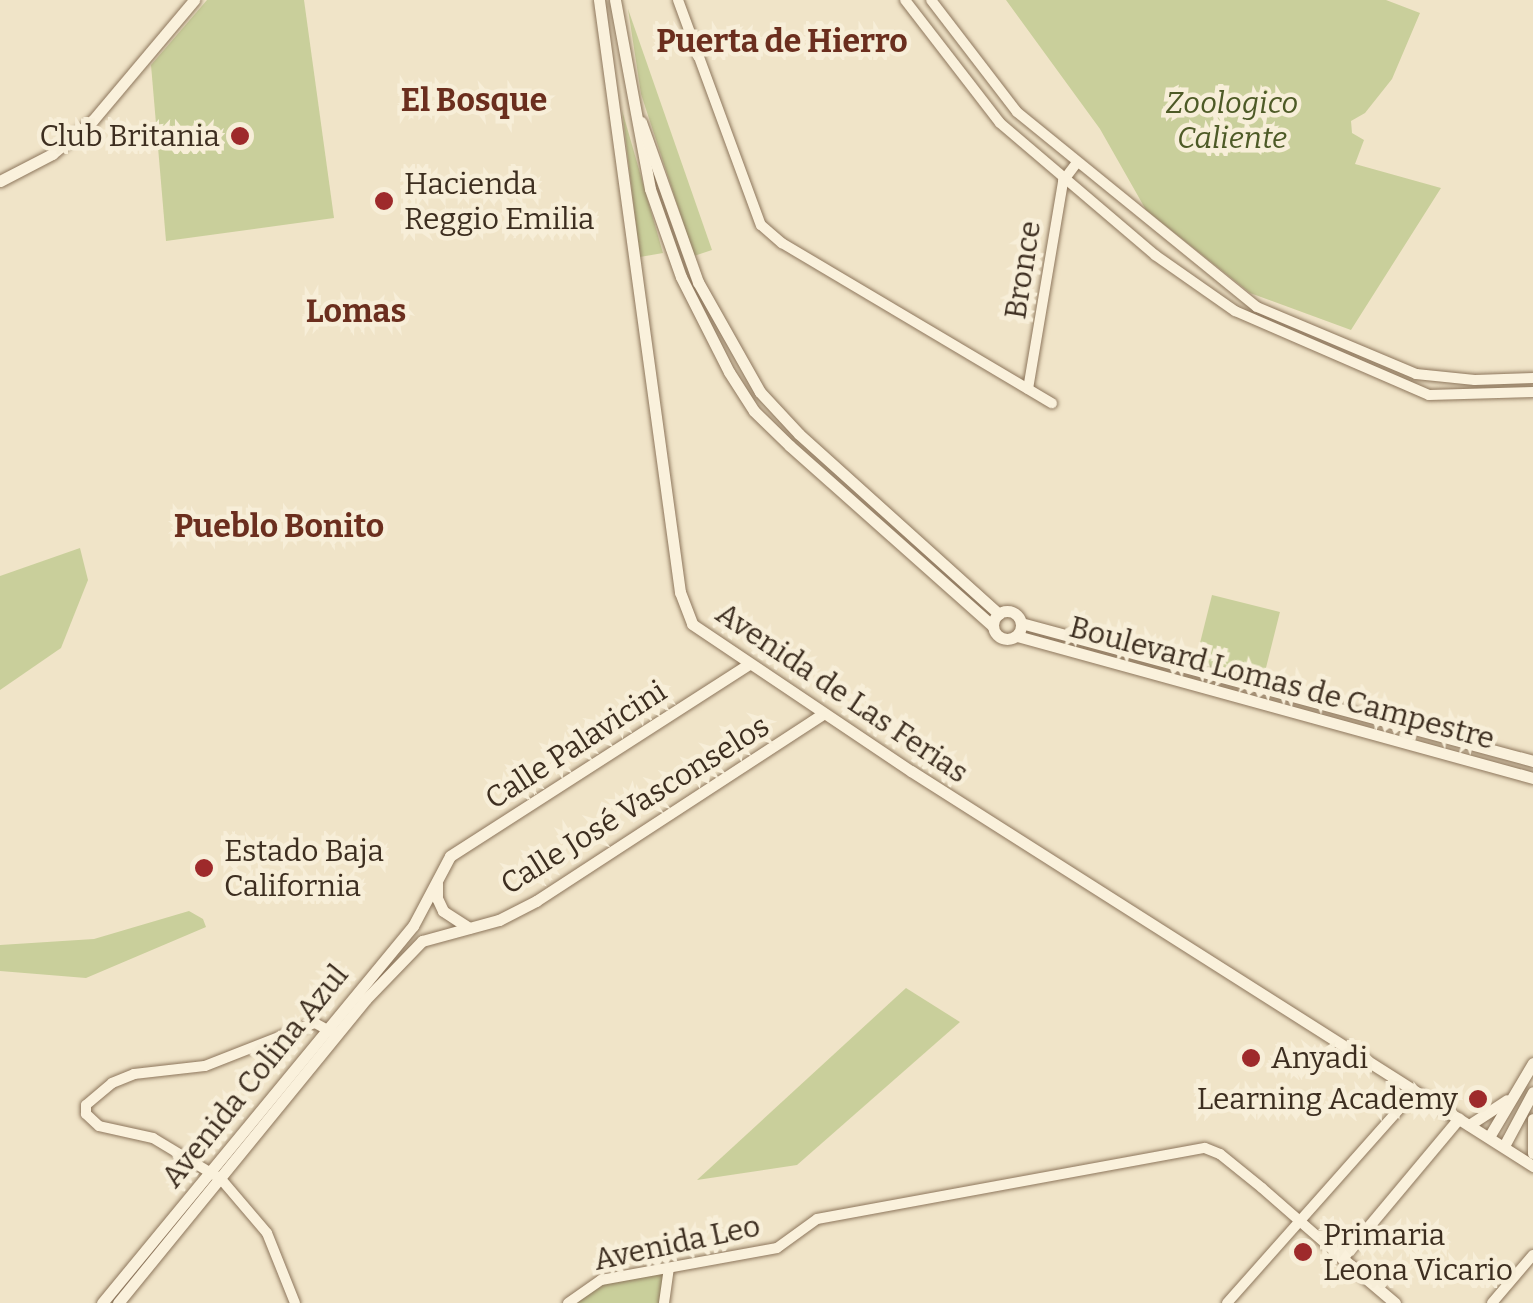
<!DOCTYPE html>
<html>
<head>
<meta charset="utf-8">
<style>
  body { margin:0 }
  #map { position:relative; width:1533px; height:1303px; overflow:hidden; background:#f0e4c8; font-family:Bitter,serif }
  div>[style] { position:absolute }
  .green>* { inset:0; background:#c9cf9b; transform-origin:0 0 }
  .roads { filter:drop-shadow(0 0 2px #8d765c) drop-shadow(0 0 2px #8d765c) }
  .tertiary>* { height:10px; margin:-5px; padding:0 5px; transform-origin:5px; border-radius:5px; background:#faf1dc }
  .secondary>* { height:11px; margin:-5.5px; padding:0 5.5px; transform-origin:5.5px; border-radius:5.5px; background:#faf1dc }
  .secondary>.ring { margin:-5.5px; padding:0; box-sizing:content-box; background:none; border:11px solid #faf1dc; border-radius:50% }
  .dots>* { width:28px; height:28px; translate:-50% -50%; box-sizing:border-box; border:5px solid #f7eed8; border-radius:50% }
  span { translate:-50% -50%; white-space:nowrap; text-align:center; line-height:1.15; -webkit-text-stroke:9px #f7eed8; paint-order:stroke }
  .park-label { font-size:30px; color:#4d5a26; font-style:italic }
  .poi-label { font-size:30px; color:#3d2e20 }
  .right { translate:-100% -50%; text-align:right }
  .left { translate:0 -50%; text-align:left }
  .street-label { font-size:30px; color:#3d2e20 }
  .neighbourhood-label { font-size:32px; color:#6b2e1e; font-weight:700 }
</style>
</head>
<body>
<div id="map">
  <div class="green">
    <i style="clip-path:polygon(207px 0,304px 0,334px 218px,166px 241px,151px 65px)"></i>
    <i style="clip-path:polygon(1006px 0,1386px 0,1420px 13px,1392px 79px,1365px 113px,1351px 121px,1352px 133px,1364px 140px,1355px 164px,1441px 188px,1351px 330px,1250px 293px,1146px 210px,1100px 129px)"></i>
    <i style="clip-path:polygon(628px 9px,712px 250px,694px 256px,641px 94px)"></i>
    <i style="clip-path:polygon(622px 110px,663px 253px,640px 257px)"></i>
    <i style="clip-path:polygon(80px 548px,88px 580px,61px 648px,0 690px,0 576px)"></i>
    <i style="left:1212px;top:595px;width:70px;height:72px;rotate:14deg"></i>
    <i style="clip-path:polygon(189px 911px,203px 919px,206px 927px,86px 978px,0 971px,0 945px,94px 939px)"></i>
    <i style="clip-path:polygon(906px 988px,960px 1022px,797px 1165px,697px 1180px)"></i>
    <i style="clip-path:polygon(665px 1271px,659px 1303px,578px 1303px,584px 1292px,599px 1283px)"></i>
  </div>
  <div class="roads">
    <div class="tertiary">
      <i style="left:678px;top:0;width:240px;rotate:69.8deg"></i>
      <i style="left:761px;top:225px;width:28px;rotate:41deg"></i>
      <i style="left:782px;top:243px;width:314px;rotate:30.7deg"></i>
      <i style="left:905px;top:0;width:155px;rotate:52.3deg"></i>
      <i style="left:1000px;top:123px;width:204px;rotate:40.4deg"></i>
      <i style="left:1155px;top:255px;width:98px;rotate:35deg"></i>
      <i style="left:1235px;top:311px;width:211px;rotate:23.4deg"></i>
      <i style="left:1429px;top:395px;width:104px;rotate:-1.7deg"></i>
      <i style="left:931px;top:0;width:141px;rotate:52.5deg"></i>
      <i style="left:1017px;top:112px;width:309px;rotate:39.1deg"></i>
      <i style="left:1257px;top:307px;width:173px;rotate:22.8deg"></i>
      <i style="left:1416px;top:374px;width:59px;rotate:5.8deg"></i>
      <i style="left:1475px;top:380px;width:58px;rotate:-2deg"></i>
      <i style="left:1028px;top:389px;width:211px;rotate:-80.4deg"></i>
      <i style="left:1063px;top:181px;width:21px;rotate:-53deg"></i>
      <i style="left:295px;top:1303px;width:75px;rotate:-111.8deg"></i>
      <i style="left:267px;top:1233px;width:71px;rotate:-130.4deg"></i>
      <i style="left:221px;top:1179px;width:79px;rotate:-148.9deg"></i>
      <i style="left:153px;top:1138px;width:55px;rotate:-167.5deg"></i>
      <i style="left:99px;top:1126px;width:18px;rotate:-137deg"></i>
      <i style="left:86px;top:1114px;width:9px;rotate:-90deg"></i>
      <i style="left:86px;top:1105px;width:34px;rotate:-40deg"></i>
      <i style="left:112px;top:1083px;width:24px;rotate:-22deg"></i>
      <i style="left:134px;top:1074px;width:71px;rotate:-6.4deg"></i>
      <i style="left:205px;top:1066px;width:118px;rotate:-21.4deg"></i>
      <i style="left:315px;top:1023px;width:21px;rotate:29deg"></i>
      <i style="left:568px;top:1303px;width:40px;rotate:-34.9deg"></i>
      <i style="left:601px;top:1280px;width:179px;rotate:-10.3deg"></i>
      <i style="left:777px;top:1248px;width:49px;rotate:-35.9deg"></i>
      <i style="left:817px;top:1219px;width:394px;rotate:-10.4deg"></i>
      <i style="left:1205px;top:1148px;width:16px;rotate:22deg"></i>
      <i style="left:1220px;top:1154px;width:54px;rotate:39deg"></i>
      <i style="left:1262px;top:1188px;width:106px;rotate:41.2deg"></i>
      <i style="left:664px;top:1303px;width:35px;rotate:-82deg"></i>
      <i style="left:1227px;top:1303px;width:283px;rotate:-48.4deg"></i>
      <i style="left:1492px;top:1303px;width:63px;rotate:-49.5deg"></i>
    </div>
    <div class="secondary">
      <i style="left:599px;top:0;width:598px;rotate:82.21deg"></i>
      <i style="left:680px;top:592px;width:34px;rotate:69deg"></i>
      <i style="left:692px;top:624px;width:264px;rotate:33.9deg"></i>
      <i style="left:911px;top:771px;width:737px;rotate:32.42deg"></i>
      <i style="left:615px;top:0;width:192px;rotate:79.5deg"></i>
      <i style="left:650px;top:189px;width:93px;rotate:70.6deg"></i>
      <i style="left:681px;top:277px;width:106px;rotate:63.2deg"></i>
      <i style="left:729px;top:372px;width:46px;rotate:57.3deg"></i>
      <i style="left:754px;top:411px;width:50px;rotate:44.2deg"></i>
      <i style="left:790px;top:446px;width:271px;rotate:41.6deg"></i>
      <i style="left:641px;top:122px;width:170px;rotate:70.4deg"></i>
      <i style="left:698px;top:282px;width:126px;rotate:60.6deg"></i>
      <i style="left:760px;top:392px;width:57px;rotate:47.1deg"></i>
      <i style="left:799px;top:434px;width:269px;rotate:42deg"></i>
      <i style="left:0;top:181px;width:59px;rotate:-27.4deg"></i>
      <i style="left:52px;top:154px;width:53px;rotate:-39.7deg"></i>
      <i style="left:93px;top:120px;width:157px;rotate:-49.9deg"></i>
      <i class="ring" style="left:993px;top:611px;width:17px;height:17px"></i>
      <i style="left:1021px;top:623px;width:530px;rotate:15.08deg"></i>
      <i style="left:1017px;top:636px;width:535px;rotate:15.39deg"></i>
      <i style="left:437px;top:883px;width:15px;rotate:90deg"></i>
      <i style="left:437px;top:898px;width:14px;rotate:65deg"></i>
      <i style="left:443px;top:911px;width:31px;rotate:33deg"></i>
      <i style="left:1533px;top:1119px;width:34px;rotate:90deg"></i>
      <i style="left:1469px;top:1125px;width:45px;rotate:-33.3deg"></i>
      <i style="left:1489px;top:1137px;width:86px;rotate:-59.3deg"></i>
      <i style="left:1504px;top:1146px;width:61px;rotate:-61.8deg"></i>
      <i style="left:102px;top:1303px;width:489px;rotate:-50.5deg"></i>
      <i style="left:413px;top:926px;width:79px;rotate:-62.1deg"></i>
      <i style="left:450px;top:856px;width:355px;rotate:-32.7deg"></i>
      <i style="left:118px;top:1303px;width:392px;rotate:-50.8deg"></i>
      <i style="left:366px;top:999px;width:81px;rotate:-46deg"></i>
      <i style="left:422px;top:941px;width:80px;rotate:-15.3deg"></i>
      <i style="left:499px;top:920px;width:42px;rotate:-27.2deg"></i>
      <i style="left:536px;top:901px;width:343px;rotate:-33.1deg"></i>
      <i style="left:1395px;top:1303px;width:70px;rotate:-139.7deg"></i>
      <i style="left:1342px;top:1258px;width:182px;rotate:-50.1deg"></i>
    </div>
  </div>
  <div class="dots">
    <i style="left:240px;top:136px;background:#9e2a2b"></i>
    <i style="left:384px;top:201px;background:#9e2a2b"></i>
    <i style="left:204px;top:868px;background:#9e2a2b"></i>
    <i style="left:1251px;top:1058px;background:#9e2a2b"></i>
    <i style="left:1478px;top:1099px;background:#9e2a2b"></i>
    <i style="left:1303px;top:1252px;background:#9e2a2b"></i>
  </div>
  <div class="park-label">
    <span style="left:1232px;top:120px">Zoologico<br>Caliente</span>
  </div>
  <div class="poi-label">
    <span class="right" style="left:220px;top:136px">Club Britania</span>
    <span class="left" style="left:404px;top:201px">Hacienda<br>Reggio Emilia</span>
    <span class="left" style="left:224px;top:868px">Estado Baja<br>California</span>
    <span class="left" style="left:1271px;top:1058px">Anyadi</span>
    <span class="right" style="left:1458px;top:1099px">Learning Academy</span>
    <span class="left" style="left:1323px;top:1252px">Primaria<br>Leona Vicario</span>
  </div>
  <div class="street-label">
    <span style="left:1023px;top:270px;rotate:-81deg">Bronce</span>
    <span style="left:1282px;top:683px;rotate:15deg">Boulevard Lomas de Campestre</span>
    <span style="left:842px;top:693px;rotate:34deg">Avenida de Las Ferias</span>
    <span style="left:576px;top:745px;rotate:-33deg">Calle Palavicini</span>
    <span style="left:635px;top:805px;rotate:-32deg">Calle José Vasconselos</span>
    <span style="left:255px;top:1076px;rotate:-51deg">Avenida Colina Azul</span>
    <span style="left:677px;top:1243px;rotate:-12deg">Avenida Leo</span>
  </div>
  <div class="neighbourhood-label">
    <span style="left:782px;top:41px">Puerta de Hierro</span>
    <span style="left:474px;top:100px">El Bosque</span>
    <span style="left:356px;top:311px">Lomas</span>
    <span style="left:279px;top:526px">Pueblo Bonito</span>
  </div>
</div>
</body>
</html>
